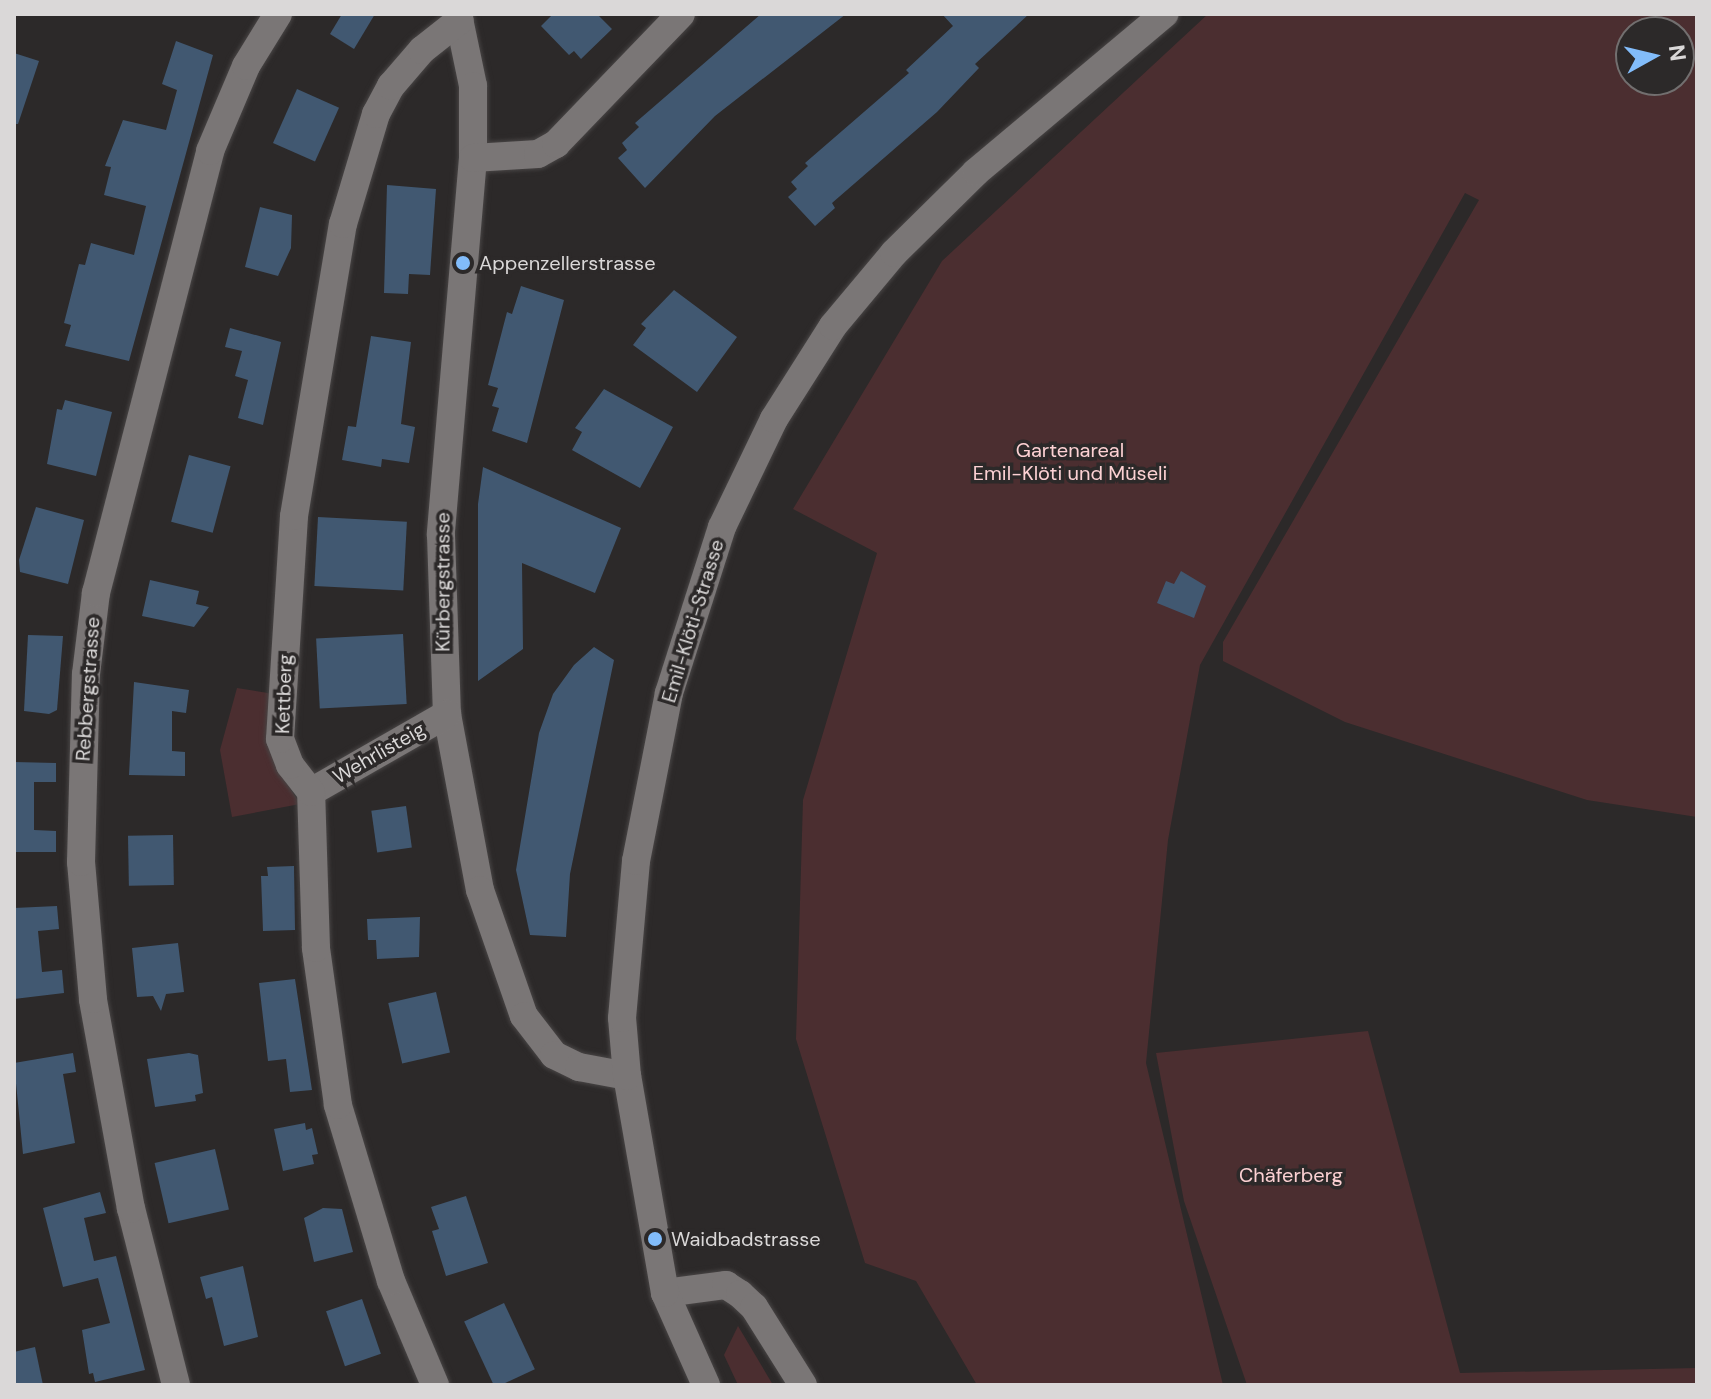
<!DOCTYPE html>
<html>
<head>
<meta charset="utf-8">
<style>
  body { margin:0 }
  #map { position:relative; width:1711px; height:1399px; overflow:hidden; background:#2c2929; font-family:"DM Sans",sans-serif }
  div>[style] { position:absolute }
  .green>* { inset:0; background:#4b2e30 }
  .building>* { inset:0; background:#415871; transform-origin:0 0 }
  .roads { filter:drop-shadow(0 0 2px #484545) drop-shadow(0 0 2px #484545) }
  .minor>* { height:28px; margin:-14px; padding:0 14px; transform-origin:14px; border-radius:14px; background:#7a7676 }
  .dots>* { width:22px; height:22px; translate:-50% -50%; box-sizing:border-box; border:4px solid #2c2929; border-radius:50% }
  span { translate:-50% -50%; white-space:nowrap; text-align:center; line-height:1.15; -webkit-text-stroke:7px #2c2929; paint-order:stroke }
  .poi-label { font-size:20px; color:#dad8d8 }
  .left { translate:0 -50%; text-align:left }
  .park-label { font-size:20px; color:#fcd1d3 }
  .street-label { font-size:20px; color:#dad8d8 }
  .frame { position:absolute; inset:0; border:16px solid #dad8d8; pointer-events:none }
  .north { position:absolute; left:1615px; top:16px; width:80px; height:80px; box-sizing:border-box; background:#2c2929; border:2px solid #726f6f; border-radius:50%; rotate:82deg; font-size:22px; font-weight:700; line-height:32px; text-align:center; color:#dad8d8 }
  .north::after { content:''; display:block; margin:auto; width:28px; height:36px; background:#82bcfa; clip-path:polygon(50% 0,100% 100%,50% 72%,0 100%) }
</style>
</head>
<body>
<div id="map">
  <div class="green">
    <i style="clip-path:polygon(evenodd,1208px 14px,1697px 14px,1697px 817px,1587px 800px,1345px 722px,1223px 661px,1223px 642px,1479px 200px,1465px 193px,1200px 665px,1168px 840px,1146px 1063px,1223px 1385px,977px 1385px,916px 1281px,865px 1263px,796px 1039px,803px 800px,877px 553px,793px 509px,942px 261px,1208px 14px,1631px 32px,1679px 32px,1679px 80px,1631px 80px,1631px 32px)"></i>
    <i style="clip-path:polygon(237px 688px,274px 694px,284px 779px,300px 804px,232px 817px,220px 750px)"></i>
    <i style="clip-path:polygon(1368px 1031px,1460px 1373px,1697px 1368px,1697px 1385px,1247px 1385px,1184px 1201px,1156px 1053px)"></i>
    <i style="clip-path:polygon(738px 1326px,773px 1385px,738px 1385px,724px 1355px)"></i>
  </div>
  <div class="building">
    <i style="clip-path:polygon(342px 14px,375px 14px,354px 49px,330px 34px)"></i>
    <i style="clip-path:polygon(553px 14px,597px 14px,612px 29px,581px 59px,574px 51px,569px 55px,541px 26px)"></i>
    <i style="clip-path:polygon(761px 14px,846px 14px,715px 116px,645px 188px,618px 158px,627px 150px,622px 143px,639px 127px,635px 123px)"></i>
    <i style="clip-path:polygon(942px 14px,1029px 14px,975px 64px,979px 68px,937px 112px,832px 203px,835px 208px,815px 226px,788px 197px,797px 189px,791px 182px,808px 166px,805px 163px,909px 73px,906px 70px,953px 26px)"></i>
    <i style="clip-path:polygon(176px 41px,213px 55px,129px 361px,65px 346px,71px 325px,64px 323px,79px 264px,85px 265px,91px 243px,134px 255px,146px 206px,104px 195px,111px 167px,105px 166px,123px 120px,166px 130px,177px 90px,162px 84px)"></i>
    <i style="clip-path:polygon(14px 53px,39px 61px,18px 124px,14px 124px)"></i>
    <i style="left:297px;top:89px;width:46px;height:59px;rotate:24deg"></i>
    <i style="clip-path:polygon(387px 185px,436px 189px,430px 275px,409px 274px,408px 294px,384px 293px)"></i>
    <i style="clip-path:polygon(260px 207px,292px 215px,291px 248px,278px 276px,245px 267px)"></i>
    <i style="clip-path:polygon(521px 286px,564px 300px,527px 443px,492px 431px,499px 408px,492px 406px,498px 388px,488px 385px,507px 312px,512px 314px)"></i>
    <i style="clip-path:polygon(674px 290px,737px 337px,697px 392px,633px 345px,646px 328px,641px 324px)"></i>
    <i style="clip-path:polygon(230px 328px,281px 342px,263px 425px,238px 418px,248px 380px,235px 376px,242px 351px,225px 347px)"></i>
    <i style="clip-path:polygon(371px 336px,411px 342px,401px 424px,415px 427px,409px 463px,382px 459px,381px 467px,342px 460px,348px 426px,356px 427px)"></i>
    <i style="clip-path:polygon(604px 389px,673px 427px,640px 488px,572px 450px,582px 432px,575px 428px)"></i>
    <i style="clip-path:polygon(65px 400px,112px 412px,96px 476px,47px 464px,57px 409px,62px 410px)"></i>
    <i style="left:189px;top:455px;width:43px;height:69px;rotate:15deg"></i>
    <i style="clip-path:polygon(483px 467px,621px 528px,595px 593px,522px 563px,523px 649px,478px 681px,478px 504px)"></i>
    <i style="clip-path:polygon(36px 507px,84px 520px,68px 584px,20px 572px,19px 560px)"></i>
    <i style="left:318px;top:517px;width:89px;height:69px;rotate:3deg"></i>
    <i style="clip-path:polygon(1181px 571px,1206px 586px,1194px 618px,1157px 603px,1166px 581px,1174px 584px)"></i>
    <i style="clip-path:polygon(150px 580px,199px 591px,196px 604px,209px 607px,194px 627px,142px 616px)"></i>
    <i style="left:403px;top:634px;width:70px;height:87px;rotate:87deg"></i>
    <i style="clip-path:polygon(28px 635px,63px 636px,57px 710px,49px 714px,24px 711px)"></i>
    <i style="clip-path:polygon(594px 647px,614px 660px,570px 874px,566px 937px,530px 935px,516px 870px,539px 733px,553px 694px,574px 665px)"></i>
    <i style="clip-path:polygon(134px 682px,189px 690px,186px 713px,172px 711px,172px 751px,185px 752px,185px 776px,129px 775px)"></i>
    <i style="clip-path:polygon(14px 762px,56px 763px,56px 782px,34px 782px,34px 830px,56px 831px,56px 852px,14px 852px)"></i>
    <i style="left:406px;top:806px;width:42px;height:35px;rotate:82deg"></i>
    <i style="left:173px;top:835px;width:50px;height:45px;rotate:89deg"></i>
    <i style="clip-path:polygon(294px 866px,295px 930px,263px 931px,261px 876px,268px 876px,267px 867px)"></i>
    <i style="clip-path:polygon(57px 906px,59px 929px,38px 931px,42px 972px,62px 970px,64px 993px,14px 999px,14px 908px)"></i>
    <i style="clip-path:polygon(420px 917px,419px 957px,377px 959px,376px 940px,368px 940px,367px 919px)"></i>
    <i style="clip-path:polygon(178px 943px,184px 992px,166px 994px,161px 1011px,153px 996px,137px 997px,132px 948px)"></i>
    <i style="clip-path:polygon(295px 979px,312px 1090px,290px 1092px,286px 1059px,268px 1061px,259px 983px)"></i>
    <i style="left:436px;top:992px;width:62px;height:49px;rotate:77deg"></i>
    <i style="clip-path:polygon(73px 1053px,76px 1072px,63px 1074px,75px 1143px,23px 1154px,14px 1063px)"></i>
    <i style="clip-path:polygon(189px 1053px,198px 1055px,203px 1093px,195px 1095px,196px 1101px,155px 1107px,147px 1059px)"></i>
    <i style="clip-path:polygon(305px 1123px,306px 1130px,312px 1128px,318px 1154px,312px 1155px,314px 1164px,283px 1171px,274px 1129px)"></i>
    <i style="left:215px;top:1149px;width:62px;height:62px;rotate:77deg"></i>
    <i style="clip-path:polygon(100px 1192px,106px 1213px,84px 1218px,94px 1261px,116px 1256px,145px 1370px,95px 1382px,93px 1373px,89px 1374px,82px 1330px,110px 1323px,98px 1278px,63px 1287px,43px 1208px)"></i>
    <i style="clip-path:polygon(466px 1196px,488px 1263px,446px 1276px,432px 1231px,439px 1229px,431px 1207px)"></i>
    <i style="clip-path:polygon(323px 1208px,342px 1209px,353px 1252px,314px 1262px,304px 1218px)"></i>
    <i style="clip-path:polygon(243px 1266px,258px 1337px,224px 1346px,212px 1297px,206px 1299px,200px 1277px)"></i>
    <i style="left:362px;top:1299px;width:58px;height:38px;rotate:71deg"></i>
    <i style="left:504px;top:1303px;width:73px;height:44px;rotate:65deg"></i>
    <i style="clip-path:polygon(35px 1347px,43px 1385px,14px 1385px,14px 1352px)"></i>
  </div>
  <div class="roads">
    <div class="minor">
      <i style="left:458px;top:14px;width:74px;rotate:78.2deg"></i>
      <i style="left:473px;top:86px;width:72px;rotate:90deg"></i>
      <i style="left:473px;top:158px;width:378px;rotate:94.9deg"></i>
      <i style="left:441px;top:535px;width:179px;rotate:88.1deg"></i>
      <i style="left:447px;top:714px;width:179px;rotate:79.4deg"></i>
      <i style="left:480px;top:890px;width:133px;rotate:70.8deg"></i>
      <i style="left:524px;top:1016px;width:49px;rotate:52.4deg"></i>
      <i style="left:554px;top:1055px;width:28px;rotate:26deg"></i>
      <i style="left:579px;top:1067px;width:49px;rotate:10.6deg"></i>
      <i style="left:473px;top:158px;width:65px;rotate:-3.5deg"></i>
      <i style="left:538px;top:154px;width:21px;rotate:-29deg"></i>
      <i style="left:556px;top:144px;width:180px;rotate:-46.1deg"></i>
      <i style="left:311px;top:792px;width:157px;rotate:-29.8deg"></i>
      <i style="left:665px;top:1293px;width:62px;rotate:-7.5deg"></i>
      <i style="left:726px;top:1285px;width:17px;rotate:33deg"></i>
      <i style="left:740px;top:1294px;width:19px;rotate:43deg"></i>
      <i style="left:754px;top:1307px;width:92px;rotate:57.9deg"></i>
      <i style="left:176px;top:1385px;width:182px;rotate:-104.3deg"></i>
      <i style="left:131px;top:1209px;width:213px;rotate:-100.3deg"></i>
      <i style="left:93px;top:999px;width:138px;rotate:-95deg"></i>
      <i style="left:81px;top:862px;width:188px;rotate:-88.5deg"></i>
      <i style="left:86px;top:674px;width:82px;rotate:-83deg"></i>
      <i style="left:96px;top:593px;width:456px;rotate:-75.5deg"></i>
      <i style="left:210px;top:151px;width:92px;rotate:-67deg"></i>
      <i style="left:246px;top:66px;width:61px;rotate:-58.4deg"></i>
      <i style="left:435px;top:1385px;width:113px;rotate:-112.9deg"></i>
      <i style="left:391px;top:1281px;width:184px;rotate:-106.8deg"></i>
      <i style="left:338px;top:1105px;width:159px;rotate:-98deg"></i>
      <i style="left:316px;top:948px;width:156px;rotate:-91.8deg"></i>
      <i style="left:311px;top:792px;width:34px;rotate:-128deg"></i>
      <i style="left:290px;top:765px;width:28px;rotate:-111deg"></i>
      <i style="left:280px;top:739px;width:223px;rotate:-86.4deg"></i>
      <i style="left:294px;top:516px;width:296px;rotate:-80.5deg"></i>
      <i style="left:343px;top:224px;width:115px;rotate:-73.3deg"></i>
      <i style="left:376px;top:114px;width:32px;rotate:-62deg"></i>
      <i style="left:391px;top:86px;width:48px;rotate:-49.3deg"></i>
      <i style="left:422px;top:50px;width:48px;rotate:-38.3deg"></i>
      <i style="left:706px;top:1385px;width:101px;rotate:-114deg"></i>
      <i style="left:665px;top:1293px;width:220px;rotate:-99.9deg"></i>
      <i style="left:627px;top:1076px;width:58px;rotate:-94.9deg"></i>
      <i style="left:622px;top:1018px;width:158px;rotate:-84.9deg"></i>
      <i style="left:636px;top:861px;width:171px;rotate:-78.9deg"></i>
      <i style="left:669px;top:693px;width:174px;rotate:-72.3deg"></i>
      <i style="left:722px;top:527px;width:120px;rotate:-64.3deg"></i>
      <i style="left:774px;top:419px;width:110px;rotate:-57.6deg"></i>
      <i style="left:833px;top:326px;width:95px;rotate:-50.1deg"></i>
      <i style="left:894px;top:253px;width:115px;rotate:-44.6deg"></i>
      <i style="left:976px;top:172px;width:246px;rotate:-40deg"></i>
    </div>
  </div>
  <div class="dots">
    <i style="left:463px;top:263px;background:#82bcfa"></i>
    <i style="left:655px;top:1239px;background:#82bcfa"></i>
  </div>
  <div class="poi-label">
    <span class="left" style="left:479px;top:263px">Appenzellerstrasse</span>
    <span class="left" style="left:671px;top:1239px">Waidbadstrasse</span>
  </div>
  <div class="park-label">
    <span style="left:1070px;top:462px">Gartenareal<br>Emil-Klöti und Müseli</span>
    <span style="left:1291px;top:1175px">Chäferberg</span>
  </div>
  <div class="street-label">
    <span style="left:443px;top:582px;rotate:-90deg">Kürbergstrasse</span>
    <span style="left:693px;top:621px;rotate:-73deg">Emil-Klöti-Strasse</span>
    <span style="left:88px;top:689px;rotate:-86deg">Rebbergstrasse</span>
    <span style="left:284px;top:694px;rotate:-88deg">Kettberg</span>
    <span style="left:379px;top:753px;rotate:-30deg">Wehrlisteig</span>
  </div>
  <div class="frame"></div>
  <div class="north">N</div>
</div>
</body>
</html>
